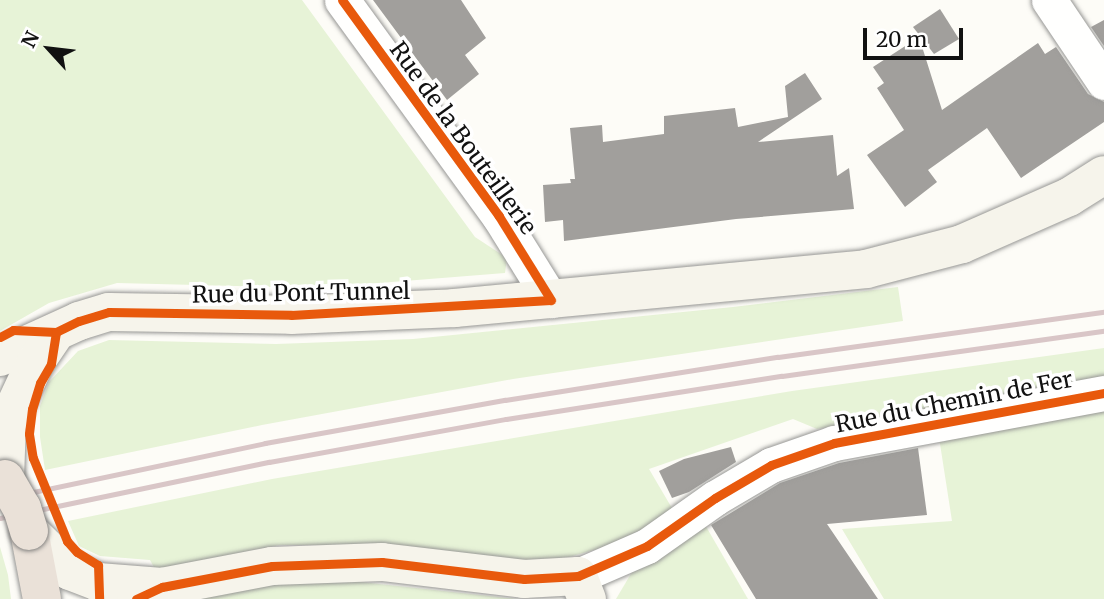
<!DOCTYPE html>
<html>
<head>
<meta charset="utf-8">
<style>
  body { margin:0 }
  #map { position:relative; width:1104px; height:599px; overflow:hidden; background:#fdfcf7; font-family:Merriweather,serif }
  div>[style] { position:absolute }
  .green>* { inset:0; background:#e7f3d7 }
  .building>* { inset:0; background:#a19f9c }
  .roads { filter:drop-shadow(0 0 2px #979795) drop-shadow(0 0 2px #979795) }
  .street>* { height:35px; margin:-17.5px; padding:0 17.5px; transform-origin:17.5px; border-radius:17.5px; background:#fffffe }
  .secondary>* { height:38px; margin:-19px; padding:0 19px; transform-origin:19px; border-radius:19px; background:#f6f4eb }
  .highway>* { height:38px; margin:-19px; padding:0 19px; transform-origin:19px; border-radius:19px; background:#eae1d8 }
  .rail>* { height:5px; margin:-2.5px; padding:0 2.5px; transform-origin:2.5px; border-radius:2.5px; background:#d9c6c7 }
  .bridges { filter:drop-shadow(0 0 2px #858482) drop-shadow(0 0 2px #858482) }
  .highway-bridge>* { height:38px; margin:-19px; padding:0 19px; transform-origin:19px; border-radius:19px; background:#eae1d8 }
  .cycleway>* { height:9px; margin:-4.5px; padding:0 4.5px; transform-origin:4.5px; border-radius:4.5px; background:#e8590c }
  span { translate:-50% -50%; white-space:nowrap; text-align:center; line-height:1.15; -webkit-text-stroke:7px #fff; paint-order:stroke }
  .street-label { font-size:23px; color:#111 }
  .north { position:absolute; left:14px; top:14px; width:70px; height:70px; -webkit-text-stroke:5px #fff; paint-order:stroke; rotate:297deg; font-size:19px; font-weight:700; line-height:28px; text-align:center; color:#111 }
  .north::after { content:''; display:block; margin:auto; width:24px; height:32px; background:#111; clip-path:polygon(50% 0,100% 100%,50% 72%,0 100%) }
  .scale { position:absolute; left:863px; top:28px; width:100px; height:32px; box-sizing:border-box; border:4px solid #111; border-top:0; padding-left:9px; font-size:21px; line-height:24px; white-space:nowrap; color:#111; -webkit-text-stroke:5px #fff; paint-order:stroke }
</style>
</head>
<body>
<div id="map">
  <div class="green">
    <i style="clip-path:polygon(0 0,302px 0,475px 237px,507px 258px,505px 273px,316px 288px,117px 283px,49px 303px,0 331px)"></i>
    <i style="clip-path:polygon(898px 287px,903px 321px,513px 379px,262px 425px,45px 470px,40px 437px,40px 406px,49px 382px,78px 351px,109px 340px,276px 344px,413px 339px,733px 307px)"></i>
    <i style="clip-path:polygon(1104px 348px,1104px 382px,817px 429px,793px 419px,649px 469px,676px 515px,619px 543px,569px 557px,520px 564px,342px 545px,279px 545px,156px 571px,150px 560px,100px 556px,79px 546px,68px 521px,272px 479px,792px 391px)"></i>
    <i style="clip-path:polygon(1104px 402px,1104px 599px,884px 599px,842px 529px,952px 521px,938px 431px)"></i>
    <i style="clip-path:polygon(704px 523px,748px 599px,616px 599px,632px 572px)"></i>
    <i style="clip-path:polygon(0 547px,8px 575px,11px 599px,0 599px)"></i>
    <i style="clip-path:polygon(291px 578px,352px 581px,518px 599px,196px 599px)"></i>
  </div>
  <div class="building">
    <i style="clip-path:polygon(373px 0,461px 0,486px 38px,465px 55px,479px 74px,447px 100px)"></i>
    <i style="clip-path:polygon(940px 9px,959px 39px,934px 54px,913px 27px)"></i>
    <i style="clip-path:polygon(1104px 20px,1104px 46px,1091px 27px)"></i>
    <i style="clip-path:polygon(919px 37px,942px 110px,1038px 43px,1045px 54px,1056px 47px,1088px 94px,1104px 102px,1104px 122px,1021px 178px,987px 128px,928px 170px,937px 182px,905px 207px,867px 155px,904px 130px,877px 88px,884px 83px,873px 67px)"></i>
    <i style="clip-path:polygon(805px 73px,822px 99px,758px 142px,833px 135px,837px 176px,849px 168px,854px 209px,736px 219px,564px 241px,563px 220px,545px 222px,543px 185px,571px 183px,570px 179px,575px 179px,570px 128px,602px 125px,603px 142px,664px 134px,664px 116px,735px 108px,738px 127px,788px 117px,785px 86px)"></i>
    <i style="clip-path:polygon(731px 447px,736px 462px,689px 492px,672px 498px,659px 471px,684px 459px)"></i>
    <i style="clip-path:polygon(918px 448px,927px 515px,827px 524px,878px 599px,756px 599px,711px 525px,780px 483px,839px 463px)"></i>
  </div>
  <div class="roads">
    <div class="street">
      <i style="left:342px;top:0;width:267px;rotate:54deg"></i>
      <i style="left:499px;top:216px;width:99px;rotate:58.2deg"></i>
      <i style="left:1049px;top:0;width:99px;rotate:56.1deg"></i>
      <i style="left:578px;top:576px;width:75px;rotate:-23.5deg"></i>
      <i style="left:647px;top:546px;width:83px;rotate:-35.2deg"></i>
      <i style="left:715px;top:498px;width:65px;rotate:-30.5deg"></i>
      <i style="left:771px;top:465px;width:67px;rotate:-19.2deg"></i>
      <i style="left:834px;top:443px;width:275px;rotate:-10.5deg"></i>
    </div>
    <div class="secondary">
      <i style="left:0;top:357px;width:87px;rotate:-24.5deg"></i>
      <i style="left:79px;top:321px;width:31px;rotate:-17deg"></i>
      <i style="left:109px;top:312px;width:182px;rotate:0.9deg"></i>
      <i style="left:291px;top:315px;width:164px;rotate:-2.4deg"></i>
      <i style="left:455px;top:308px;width:413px;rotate:-5.4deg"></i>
      <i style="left:866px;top:269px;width:99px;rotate:-14.6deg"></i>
      <i style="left:962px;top:244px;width:117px;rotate:-23.7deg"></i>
      <i style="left:1069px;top:197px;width:41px;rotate:-32.2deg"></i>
      <i style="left:5px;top:479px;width:56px;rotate:-88deg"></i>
      <i style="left:7px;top:423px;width:66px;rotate:-65deg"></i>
      <i style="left:35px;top:363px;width:37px;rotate:-56deg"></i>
      <i style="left:29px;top:531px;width:57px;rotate:44.3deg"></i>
      <i style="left:70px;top:571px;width:30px;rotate:21deg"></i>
      <i style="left:98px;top:582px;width:64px;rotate:4.5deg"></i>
      <i style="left:136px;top:599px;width:29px;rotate:-25deg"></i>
      <i style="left:162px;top:587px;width:112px;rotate:-10.8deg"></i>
      <i style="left:272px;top:566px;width:110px;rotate:-2.1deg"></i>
      <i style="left:382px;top:562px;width:143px;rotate:6.8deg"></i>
      <i style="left:524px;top:579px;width:54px;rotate:-3.2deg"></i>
      <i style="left:578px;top:576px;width:25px;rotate:69deg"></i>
    </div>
    <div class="highway">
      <i style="left:29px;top:531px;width:69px;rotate:79.2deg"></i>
    </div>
  </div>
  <div class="rail">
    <i style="left:0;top:499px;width:271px;rotate:-11.9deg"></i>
    <i style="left:265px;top:443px;width:244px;rotate:-10.2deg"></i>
    <i style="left:505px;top:400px;width:276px;rotate:-9deg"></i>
    <i style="left:778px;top:357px;width:329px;rotate:-7.9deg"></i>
    <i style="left:0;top:518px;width:275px;rotate:-11.8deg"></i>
    <i style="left:269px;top:462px;width:241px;rotate:-10.3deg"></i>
    <i style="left:506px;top:419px;width:279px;rotate:-8.9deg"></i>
    <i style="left:782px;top:376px;width:325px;rotate:-8deg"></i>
  </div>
  <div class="bridges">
    <div class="highway-bridge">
      <i style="left:5px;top:479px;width:34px;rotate:60deg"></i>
      <i style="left:22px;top:508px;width:24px;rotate:73deg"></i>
    </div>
  </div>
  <div class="cycleway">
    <i style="left:56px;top:332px;width:32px;rotate:99deg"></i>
    <i style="left:51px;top:364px;width:22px;rotate:120deg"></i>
    <i style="left:40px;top:383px;width:27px;rotate:107deg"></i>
    <i style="left:32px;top:409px;width:25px;rotate:97deg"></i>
    <i style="left:29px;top:434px;width:24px;rotate:81deg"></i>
    <i style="left:33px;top:458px;width:90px;rotate:67.7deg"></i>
    <i style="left:67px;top:541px;width:15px;rotate:48deg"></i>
    <i style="left:77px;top:552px;width:25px;rotate:32deg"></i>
    <i style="left:98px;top:565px;width:34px;rotate:88deg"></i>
    <i style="left:0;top:337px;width:15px;rotate:-28deg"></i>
    <i style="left:13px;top:330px;width:43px;rotate:2.7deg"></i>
    <i style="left:56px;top:332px;width:25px;rotate:-26deg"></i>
    <i style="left:79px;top:321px;width:31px;rotate:-17deg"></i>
    <i style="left:109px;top:312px;width:182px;rotate:0.9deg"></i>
    <i style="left:291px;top:315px;width:260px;rotate:-3.3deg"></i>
    <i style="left:551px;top:300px;width:99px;rotate:-121.8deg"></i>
    <i style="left:499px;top:216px;width:267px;rotate:-126deg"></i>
    <i style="left:136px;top:599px;width:29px;rotate:-25deg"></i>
    <i style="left:162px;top:587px;width:112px;rotate:-10.8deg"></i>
    <i style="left:272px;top:566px;width:110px;rotate:-2.1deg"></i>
    <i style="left:382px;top:562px;width:143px;rotate:6.8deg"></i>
    <i style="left:524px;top:579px;width:54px;rotate:-3.2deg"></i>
    <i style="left:578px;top:576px;width:75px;rotate:-23.5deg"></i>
    <i style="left:647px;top:546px;width:83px;rotate:-35.2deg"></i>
    <i style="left:715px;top:498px;width:65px;rotate:-30.5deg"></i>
    <i style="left:771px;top:465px;width:67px;rotate:-19.2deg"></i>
    <i style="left:834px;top:443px;width:275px;rotate:-10.5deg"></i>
  </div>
  <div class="street-label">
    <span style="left:463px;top:138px;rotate:54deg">Rue de la Bouteillerie</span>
    <span style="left:301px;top:293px;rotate:-1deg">Rue du Pont Tunnel</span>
    <span style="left:954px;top:402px;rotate:-11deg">Rue du Chemin de Fer</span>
  </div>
  <div class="north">N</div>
  <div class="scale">20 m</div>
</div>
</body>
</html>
